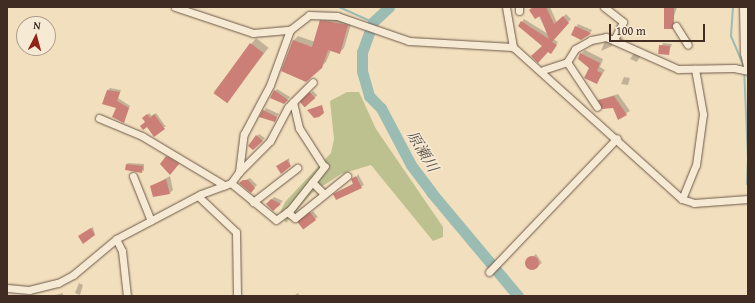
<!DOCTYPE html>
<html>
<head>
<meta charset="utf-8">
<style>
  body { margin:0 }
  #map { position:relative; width:755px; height:303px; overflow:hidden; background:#f2dfbd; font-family:"Gentium Book Plus","Noto Serif JP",serif }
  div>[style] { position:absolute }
  .green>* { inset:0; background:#bdc18f }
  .shadow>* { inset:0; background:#0003; transform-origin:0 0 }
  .stream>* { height:2px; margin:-1px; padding:0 1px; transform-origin:1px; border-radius:1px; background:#9bbcb3 }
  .river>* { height:11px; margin:-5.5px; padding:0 5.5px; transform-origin:5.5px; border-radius:5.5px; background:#9bbcb3 }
  .building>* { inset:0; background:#cc7f76; transform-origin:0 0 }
  .round { border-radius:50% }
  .roads { filter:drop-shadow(0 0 1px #6d594a) drop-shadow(0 0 1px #6d594a) }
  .minor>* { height:7px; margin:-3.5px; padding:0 3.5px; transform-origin:3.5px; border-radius:3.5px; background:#f7ead4 }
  span { translate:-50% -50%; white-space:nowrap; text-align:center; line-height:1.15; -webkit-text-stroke:3px #f7ead4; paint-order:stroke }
  .water-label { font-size:15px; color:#585048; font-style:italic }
  .frame { position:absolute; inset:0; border:8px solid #412c24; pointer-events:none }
  .north { position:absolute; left:16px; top:16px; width:40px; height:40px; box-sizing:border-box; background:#f7ead4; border:1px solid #ae9e8e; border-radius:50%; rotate:6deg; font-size:11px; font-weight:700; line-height:16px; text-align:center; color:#412c24 }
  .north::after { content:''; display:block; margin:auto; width:14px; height:18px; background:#8f2418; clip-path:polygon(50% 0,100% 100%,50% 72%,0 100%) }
  .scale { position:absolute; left:609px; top:24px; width:96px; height:18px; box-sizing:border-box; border:2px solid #412c24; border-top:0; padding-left:5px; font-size:12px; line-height:14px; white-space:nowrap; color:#412c24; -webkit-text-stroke:3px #f7ead4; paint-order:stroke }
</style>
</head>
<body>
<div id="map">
  <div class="green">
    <i style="clip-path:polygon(347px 92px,359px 92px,376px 129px,443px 227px,443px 237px,433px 241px,371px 165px,341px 174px,312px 193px,286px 223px,280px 213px,285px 202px,331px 153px,334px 139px,330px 101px)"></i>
  </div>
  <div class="shadow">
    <i style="clip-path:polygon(534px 7px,550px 7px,557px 23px,566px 14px,571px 19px,553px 39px,558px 42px,551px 52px,522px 22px,524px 19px,548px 34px)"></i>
    <i style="clip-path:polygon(665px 7px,677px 7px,670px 29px)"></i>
    <i style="clip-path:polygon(325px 16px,352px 21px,344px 48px,340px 52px,331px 50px,326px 62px,306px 81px,282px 70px,294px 40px,298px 36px,315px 42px)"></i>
    <i style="clip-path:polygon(578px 24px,592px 30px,591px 32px,572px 34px)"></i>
    <i style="left:256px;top:38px;width:16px;height:68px;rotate:38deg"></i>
    <i style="clip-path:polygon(605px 41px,612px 42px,612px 46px,601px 51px)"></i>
    <i style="clip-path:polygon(663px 43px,672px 44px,668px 54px,659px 53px)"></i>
    <i style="clip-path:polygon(585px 50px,603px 59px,600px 67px,605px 70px,597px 83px,581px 54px)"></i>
    <i style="clip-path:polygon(635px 52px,641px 55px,637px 62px,630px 59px)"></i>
    <i style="clip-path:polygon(624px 77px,630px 78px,628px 85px,621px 84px)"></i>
    <i style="clip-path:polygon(110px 88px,121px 90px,118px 98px,130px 106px,123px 122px,108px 90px)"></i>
    <i style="clip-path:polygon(277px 89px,290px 97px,284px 103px,275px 91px)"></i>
    <i style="left:313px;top:91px;width:6px;height:17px;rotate:45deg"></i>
    <i style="clip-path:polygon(618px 94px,630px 111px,618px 118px,613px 107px,599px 100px)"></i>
    <i style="clip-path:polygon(266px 108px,279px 114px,274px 120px,261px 116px)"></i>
    <i style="clip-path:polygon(149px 113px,152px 116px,156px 113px,166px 127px,147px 126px,144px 118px)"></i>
    <i style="clip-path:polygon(259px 134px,265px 138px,253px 149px,257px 136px)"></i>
    <i style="clip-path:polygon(169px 155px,180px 162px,172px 172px,167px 157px)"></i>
    <i style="clip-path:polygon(289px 158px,290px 165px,280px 164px)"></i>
    <i style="clip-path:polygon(128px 163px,144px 164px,144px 171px,127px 164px)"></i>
    <i style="clip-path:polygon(358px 174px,364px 185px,337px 198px,334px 194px,354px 183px)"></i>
    <i style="clip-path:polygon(170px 176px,173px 190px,169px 194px,151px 187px)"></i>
    <i style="clip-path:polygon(250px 178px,257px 185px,251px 191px,243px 181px)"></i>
    <i style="clip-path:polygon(274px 197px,283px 201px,273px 210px,267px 204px)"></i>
    <i style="clip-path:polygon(313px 211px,318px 217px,315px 219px,302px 220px)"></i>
    <i style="clip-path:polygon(93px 227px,95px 235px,81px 234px)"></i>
    <i style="clip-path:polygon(536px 254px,542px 263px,533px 270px,525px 263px)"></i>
    <i style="clip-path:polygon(79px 283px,83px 285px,80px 295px,75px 293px)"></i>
    <i style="clip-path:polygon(63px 293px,63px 296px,50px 296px,51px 296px)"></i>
    <i style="clip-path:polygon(298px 293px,300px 296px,294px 296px,295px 295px)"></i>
  </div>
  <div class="stream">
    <i style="left:339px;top:7px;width:37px;rotate:24deg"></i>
    <i style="left:733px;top:7px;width:29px;rotate:94deg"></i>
    <i style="left:731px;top:36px;width:34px;rotate:67deg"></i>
    <i style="left:744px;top:67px;width:92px;rotate:87.5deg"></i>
    <i style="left:747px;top:184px;width:23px;rotate:-88deg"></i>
  </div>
  <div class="river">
    <i style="left:389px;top:7px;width:22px;rotate:137deg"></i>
    <i style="left:373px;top:22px;width:32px;rotate:110deg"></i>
    <i style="left:362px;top:52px;width:19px;rotate:90deg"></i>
    <i style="left:362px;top:71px;width:26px;rotate:74deg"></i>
    <i style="left:369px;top:96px;width:17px;rotate:45deg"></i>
    <i style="left:381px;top:108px;width:64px;rotate:62.2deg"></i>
    <i style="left:411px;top:165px;width:34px;rotate:53deg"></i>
    <i style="left:431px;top:192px;width:136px;rotate:50.1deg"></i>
  </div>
  <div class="building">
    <i style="clip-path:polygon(533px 7px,546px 7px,554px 24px,563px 16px,569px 23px,552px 42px,557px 45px,551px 54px,548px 52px,538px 63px,531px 56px,542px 46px,518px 26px,521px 21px,549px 39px,540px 16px,535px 19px,529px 10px)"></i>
    <i style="left:664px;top:7px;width:10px;height:22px"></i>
    <i style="clip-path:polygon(320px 20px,348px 25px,340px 54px,328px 50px,322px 68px,306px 82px,281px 71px,293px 40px,312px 47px)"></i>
    <i style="clip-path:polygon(575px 26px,591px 33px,589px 35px,581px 40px,571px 35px)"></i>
    <i style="left:250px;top:43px;width:17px;height:62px;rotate:36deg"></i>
    <i style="left:659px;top:45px;width:11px;height:9px;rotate:5deg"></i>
    <i style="clip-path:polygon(580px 53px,600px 63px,597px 71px,602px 73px,597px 84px,584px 78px,589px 68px,578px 59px)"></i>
    <i style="clip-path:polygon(107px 90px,120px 92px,117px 101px,129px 108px,124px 123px,112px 117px,116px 108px,102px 104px)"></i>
    <i style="clip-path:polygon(274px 90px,288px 100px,284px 104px,270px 98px)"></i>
    <i style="left:310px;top:92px;width:8px;height:14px;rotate:50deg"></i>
    <i style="clip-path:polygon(614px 96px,627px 115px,618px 120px,613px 108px,602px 109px,598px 100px)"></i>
    <i style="clip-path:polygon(322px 105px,324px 113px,319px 117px,314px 118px,307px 110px)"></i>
    <i style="clip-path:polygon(263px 110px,277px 117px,275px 122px,259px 117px)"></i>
    <i style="clip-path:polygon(147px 114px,150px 118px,154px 114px,165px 129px,154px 137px,147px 127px,143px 130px,140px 126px,145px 122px,142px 118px)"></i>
    <i style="clip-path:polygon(256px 135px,263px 141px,253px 150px,248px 146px)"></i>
    <i style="clip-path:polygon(166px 156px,179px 164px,170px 175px,160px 164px)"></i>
    <i style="clip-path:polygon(287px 160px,291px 166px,281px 174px,276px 166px)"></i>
    <i style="clip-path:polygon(126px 164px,143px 166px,142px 173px,125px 170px)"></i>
    <i style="clip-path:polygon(356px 176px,362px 188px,336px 200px,333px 194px,353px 184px,351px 179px)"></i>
    <i style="clip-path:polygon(166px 179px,170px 194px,153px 197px,150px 186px)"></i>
    <i style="clip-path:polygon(243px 180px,248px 180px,255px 188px,251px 193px,239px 183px)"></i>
    <i style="clip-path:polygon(271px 199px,281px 204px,273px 211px,266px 204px)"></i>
    <i style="left:310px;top:212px;width:10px;height:16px;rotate:53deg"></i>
    <i style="clip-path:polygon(91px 228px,95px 235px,83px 244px,78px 236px)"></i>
    <i class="round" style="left:525px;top:256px;width:14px;height:14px"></i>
  </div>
  <div class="roads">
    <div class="minor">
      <i style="left:175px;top:7px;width:82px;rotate:18.4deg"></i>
      <i style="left:253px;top:33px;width:37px;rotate:-5deg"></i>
      <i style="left:506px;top:7px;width:41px;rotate:80.1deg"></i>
      <i style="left:513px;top:47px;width:227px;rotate:42deg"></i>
      <i style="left:682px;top:199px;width:13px;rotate:18deg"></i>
      <i style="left:694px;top:203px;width:54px;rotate:-4.2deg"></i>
      <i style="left:519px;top:7px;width:4px;rotate:90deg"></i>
      <i style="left:604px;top:7px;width:24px;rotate:38deg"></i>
      <i style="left:623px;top:22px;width:20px;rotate:117deg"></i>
      <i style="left:743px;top:7px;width:46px;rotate:88.8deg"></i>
      <i style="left:744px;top:53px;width:18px;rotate:77deg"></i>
      <i style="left:676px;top:26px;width:22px;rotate:58deg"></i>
      <i style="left:567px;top:62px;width:54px;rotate:56.3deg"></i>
      <i style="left:543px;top:70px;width:25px;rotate:-18deg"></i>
      <i style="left:567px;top:62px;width:15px;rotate:-58deg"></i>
      <i style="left:575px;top:49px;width:18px;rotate:-29deg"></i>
      <i style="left:591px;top:40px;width:15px;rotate:-11deg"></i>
      <i style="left:606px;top:37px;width:79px;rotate:24deg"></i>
      <i style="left:678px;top:69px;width:56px;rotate:-1deg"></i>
      <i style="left:734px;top:68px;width:14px;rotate:12deg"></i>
      <i style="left:293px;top:102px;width:27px;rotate:77deg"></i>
      <i style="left:299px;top:128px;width:46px;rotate:57.3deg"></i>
      <i style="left:99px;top:118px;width:47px;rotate:22.7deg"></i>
      <i style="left:142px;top:136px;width:96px;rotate:30.9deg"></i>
      <i style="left:239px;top:172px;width:44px;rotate:-45deg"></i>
      <i style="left:270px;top:141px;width:38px;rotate:-62deg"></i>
      <i style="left:288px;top:107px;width:35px;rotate:-45deg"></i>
      <i style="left:133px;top:176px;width:48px;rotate:68.2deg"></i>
      <i style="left:312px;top:182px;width:17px;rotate:45deg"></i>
      <i style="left:231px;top:183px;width:58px;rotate:39.4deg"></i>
      <i style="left:276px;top:220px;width:17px;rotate:-36deg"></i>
      <i style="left:290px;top:210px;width:56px;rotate:-51.5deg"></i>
      <i style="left:198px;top:196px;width:52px;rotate:43.5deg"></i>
      <i style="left:236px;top:232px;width:64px;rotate:89.1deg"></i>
      <i style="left:682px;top:199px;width:37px;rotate:-68deg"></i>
      <i style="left:696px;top:165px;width:51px;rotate:-82.2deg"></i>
      <i style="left:703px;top:114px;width:46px;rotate:-100.1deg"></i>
      <i style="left:253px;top:202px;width:56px;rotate:-37.7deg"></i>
      <i style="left:287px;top:212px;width:10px;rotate:37deg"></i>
      <i style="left:295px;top:218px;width:67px;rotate:-38.9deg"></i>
      <i style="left:116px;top:239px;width:13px;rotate:63deg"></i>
      <i style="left:122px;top:251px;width:45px;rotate:83.7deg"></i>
      <i style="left:489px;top:272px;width:185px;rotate:-46.3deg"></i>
      <i style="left:7px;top:288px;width:22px;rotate:5deg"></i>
      <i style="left:29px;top:290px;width:30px;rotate:-14deg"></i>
      <i style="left:58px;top:283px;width:17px;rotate:-28deg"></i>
      <i style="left:73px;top:275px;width:56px;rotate:-39.9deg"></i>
      <i style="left:116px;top:239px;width:96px;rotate:-27.9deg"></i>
      <i style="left:201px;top:194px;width:32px;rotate:-20deg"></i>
      <i style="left:231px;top:183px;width:14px;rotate:-54deg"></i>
      <i style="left:239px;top:172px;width:38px;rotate:-83deg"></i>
      <i style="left:244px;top:134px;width:55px;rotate:-62deg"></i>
      <i style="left:270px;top:85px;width:59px;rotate:-70deg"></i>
      <i style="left:290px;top:30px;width:24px;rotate:-38deg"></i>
      <i style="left:309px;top:15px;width:28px;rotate:2deg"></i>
      <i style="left:337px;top:16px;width:76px;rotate:19.1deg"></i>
      <i style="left:409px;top:41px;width:104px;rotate:3.3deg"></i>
    </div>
  </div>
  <div class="water-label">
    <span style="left:423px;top:151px;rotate:59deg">原瀬川</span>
  </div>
  <div class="frame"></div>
  <div class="north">N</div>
  <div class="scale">100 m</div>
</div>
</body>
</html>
